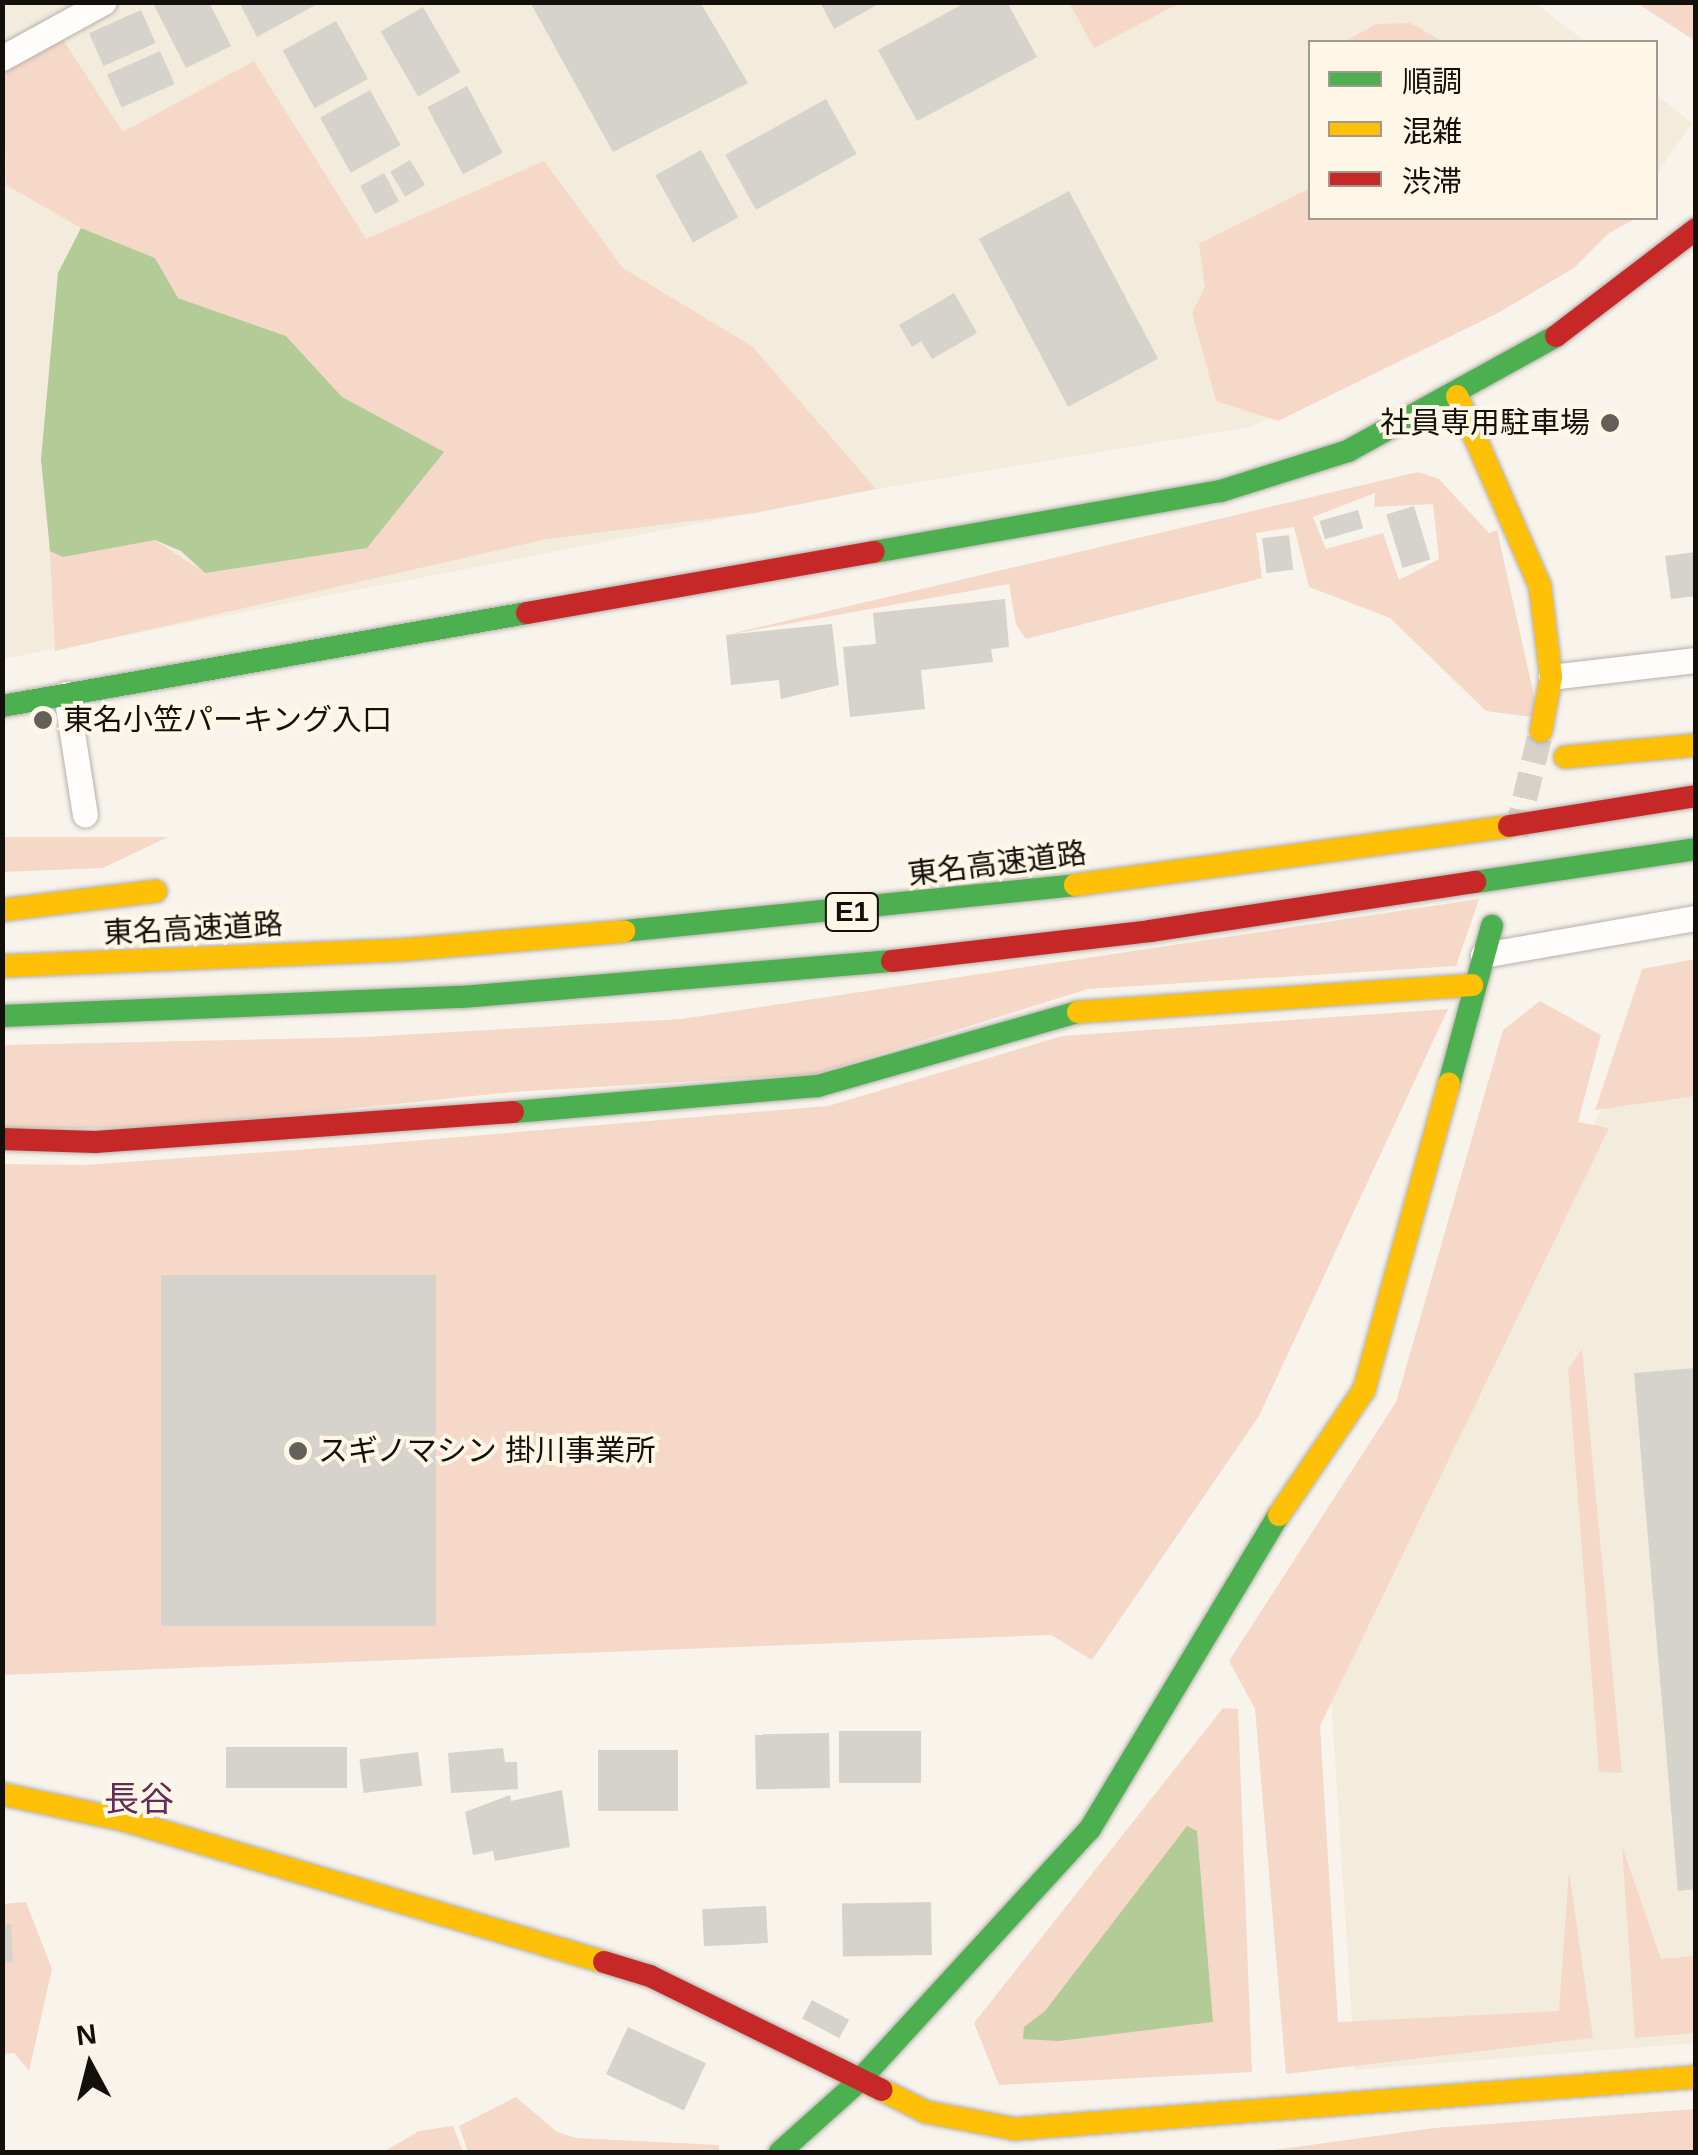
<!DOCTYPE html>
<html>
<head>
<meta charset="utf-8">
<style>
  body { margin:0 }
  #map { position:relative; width:1698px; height:2155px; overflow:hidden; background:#f8f4ec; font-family:Arial,"Noto Sans JP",sans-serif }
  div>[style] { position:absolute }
  .built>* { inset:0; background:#f3ecdc }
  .green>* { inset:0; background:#f6d8c9 }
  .water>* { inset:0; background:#b3cb96 }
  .building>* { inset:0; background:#d6d2cc; transform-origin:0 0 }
  .street-tunnel>* { height:25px; margin-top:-12.5px; transform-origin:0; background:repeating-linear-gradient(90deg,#d6d2ca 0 25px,transparent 0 37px) }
  .roads { filter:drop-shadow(0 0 2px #b4b0aa) drop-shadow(0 0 2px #b4b0aa) }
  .street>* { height:25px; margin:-12.5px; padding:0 12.5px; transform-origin:12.5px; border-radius:12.5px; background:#fefdfc }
  .fast>* { height:22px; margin:-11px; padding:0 11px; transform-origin:11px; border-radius:11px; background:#4caf50 }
  .slow>* { height:22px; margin:-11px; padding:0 11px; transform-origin:11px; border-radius:11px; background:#ffc107 }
  .jam>* { height:22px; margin:-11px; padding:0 11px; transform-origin:11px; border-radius:11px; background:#c62828 }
  .dots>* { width:28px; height:28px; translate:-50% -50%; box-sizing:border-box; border:5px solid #fef6e6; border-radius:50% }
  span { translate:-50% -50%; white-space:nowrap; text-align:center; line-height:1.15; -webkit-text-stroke:8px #fef6e6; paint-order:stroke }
  .shield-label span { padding:2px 8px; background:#fef6e6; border:2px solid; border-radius:8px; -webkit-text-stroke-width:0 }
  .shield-label { font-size:28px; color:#13100b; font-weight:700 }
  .poi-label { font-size:30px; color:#13100b }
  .right { translate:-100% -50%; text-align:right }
  .left { translate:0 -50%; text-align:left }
  .street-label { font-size:30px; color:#13100b }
  .quarter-label { font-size:35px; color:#632b56 }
  .frame { position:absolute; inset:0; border:5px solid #13100b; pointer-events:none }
  .legend { position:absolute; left:1308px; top:40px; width:350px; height:180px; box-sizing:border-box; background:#fef6e6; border:2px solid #a09a8e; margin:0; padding:12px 18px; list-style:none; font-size:30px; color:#13100b }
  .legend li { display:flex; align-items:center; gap:20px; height:50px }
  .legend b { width:50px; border:2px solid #a09a8e }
  .north { position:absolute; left:40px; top:2015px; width:100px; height:100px; -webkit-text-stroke:8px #fef6e6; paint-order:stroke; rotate:353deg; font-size:28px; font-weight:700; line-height:40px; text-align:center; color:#13100b }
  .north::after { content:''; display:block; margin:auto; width:35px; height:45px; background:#13100b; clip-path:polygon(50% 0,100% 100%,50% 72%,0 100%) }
</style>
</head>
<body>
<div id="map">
  <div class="built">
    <i style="clip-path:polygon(1534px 2px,1586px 42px,1310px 42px,1310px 218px,1462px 316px,1251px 427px,876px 489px,3px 659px,3px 3px)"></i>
    <i style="clip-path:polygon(1656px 95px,1692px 123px,1656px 175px)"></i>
    <i style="clip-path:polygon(1695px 1076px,1695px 2043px,1355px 2070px,1331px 1697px,1612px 1085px)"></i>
  </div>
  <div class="green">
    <i style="clip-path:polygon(1069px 3px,1180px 3px,1094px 48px)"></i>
    <i style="clip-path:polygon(1637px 3px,1695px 3px,1695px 45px,1692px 39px)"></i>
    <i style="clip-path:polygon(1411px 23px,1443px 42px,1344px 42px,1376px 24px)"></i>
    <i style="clip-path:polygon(58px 32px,123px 132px,254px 61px,366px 239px,544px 161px,623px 268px,753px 347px,876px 489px,755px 513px,547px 539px,55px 651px,50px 551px,155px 540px,205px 573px,378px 418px,342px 397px,286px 336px,178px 298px,155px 258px,81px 228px,6px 185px,3px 61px)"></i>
    <i style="clip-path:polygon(1310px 188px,1310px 218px,1637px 218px,1609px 233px,1574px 268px,1498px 313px,1278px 421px,1216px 401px,1192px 313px,1205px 287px,1199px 244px)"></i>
    <i style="clip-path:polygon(evenodd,1418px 472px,1439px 479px,1489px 533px,1497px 530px,1539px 718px,1486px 711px,1390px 618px,1309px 587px,1294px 527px,1256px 533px,1262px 578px,1026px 639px,1016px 625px,1009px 584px,726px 635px,1418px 472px,1375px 493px,1374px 507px,1433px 504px,1439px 559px,1399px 580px,1383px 533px,1326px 549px,1313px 517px,1375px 493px)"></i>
    <i style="clip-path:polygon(3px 837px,168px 837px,103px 868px,3px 872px)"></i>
    <i style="clip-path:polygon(1479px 899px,1456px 966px,1088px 989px,815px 1074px,512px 1092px,171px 1127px,3px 1129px,3px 1045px,365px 1037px,681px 1019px)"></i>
    <i style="clip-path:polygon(1695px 959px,1695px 1096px,1595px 1110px,1642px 969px)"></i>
    <i style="clip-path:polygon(1540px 1001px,1601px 1035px,1578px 1122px,1609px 1128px,1320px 1726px,1338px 2022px,1559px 2011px,1569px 1871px,1593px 2038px,1286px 2074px,1255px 1709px,1229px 1661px,1396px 1402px,1503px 1030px)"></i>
    <i style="clip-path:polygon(1448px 1009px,1259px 1416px,1092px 1660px,1051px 1635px,3px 1675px,2px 1164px,84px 1165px,351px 1146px,828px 1106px,1062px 1036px)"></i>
    <i style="clip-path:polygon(1582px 1349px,1622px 1773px,1599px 1772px,1568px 1369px)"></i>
    <i style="clip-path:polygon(1223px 1708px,1238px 1709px,1252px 2072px,999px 2085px,974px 2023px)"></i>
    <i style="clip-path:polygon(1622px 1846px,1661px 1959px,1695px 1956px,1695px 2033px,1635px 2038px)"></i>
    <i style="clip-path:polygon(26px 1902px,52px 1969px,29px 2071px,14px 2053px,3px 2054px,2px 1904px)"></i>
    <i style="clip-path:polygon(516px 2097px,557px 2132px,576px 2138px,719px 2145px,719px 2152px,468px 2152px,459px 2126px)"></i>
    <i style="clip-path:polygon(1695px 2109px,1695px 2152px,1259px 2152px,1434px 2128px)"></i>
    <i style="clip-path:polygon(453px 2126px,463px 2152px,383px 2152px,419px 2131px)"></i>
  </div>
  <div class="water">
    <i style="clip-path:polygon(81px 228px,155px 258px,178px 298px,286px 336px,342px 397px,444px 452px,367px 548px,205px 573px,181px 551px,155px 540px,63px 557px,50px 551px,41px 459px,58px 273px)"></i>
    <i style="clip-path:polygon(1187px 1826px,1197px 1831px,1213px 2022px,1059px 2041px,1023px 2039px,1024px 2027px,1045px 2011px)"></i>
  </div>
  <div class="building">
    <i style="clip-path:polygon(159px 2px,209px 2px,231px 46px,186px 68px,154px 5px)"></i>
    <i style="clip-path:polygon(239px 2px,321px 2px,257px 37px)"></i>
    <i style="clip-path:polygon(530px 2px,700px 2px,748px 83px,613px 152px)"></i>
    <i style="clip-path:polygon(820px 2px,882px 2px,834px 29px)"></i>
    <i style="clip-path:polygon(967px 2px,1007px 2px,1037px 57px,917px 121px,878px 50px)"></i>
    <i style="left:423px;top:7px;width:75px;height:49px;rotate:60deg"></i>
    <i style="left:141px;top:10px;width:36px;height:57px;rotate:66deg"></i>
    <i style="left:336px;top:21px;width:66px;height:61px;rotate:61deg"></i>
    <i style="left:160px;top:51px;width:36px;height:58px;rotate:66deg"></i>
    <i style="left:467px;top:86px;width:76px;height:45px;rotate:62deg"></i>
    <i style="left:370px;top:90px;width:63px;height:57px;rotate:61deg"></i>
    <i style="left:826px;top:99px;width:63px;height:115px;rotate:61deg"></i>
    <i style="left:701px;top:150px;width:77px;height:52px;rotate:61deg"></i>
    <i style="left:410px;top:160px;width:29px;height:23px;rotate:59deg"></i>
    <i style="left:384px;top:173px;width:32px;height:27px;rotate:62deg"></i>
    <i style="left:1069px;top:191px;width:190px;height:102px;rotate:62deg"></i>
    <i style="clip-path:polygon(954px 293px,977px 333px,932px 359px,921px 341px,912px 347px,899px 325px)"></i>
    <i style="left:1414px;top:506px;width:56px;height:29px;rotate:73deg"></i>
    <i style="left:1358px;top:510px;width:19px;height:40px;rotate:74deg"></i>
    <i style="left:1289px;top:535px;width:35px;height:27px;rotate:83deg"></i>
    <i style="clip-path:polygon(1696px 552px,1696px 596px,1671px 599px,1665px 556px)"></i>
    <i style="clip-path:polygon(1005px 599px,1009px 647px,991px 649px,993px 662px,921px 670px,925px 709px,850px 717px,843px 647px,876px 644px,873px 613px)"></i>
    <i style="clip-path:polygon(832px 624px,839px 685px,781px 699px,779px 680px,731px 685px,726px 635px)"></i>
    <i style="left:161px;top:1275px;width:275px;height:351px"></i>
    <i style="clip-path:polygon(1696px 1368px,1696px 1889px,1678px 1891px,1634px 1373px)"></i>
    <i style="left:921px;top:1731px;width:52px;height:82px;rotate:90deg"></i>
    <i style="left:829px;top:1733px;width:55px;height:74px;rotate:89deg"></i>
    <i style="left:347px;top:1747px;width:41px;height:121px;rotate:90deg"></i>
    <i style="clip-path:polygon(503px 1748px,505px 1762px,517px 1762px,518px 1789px,451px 1793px,448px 1753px)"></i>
    <i style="left:678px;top:1750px;width:61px;height:80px;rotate:90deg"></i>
    <i style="left:418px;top:1752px;width:34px;height:59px;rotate:83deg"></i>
    <i style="clip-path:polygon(562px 1790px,570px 1847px,495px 1861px,493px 1851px,473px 1855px,465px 1812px,510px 1795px,511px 1801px)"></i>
    <i style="left:931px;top:1902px;width:53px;height:89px;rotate:89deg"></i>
    <i style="left:766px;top:1906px;width:37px;height:64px;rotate:87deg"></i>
    <i style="clip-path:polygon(11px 1924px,13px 1962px,2px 1963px,2px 1925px)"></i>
    <i style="left:812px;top:2000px;width:42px;height:21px;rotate:28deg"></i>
    <i style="left:628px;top:2027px;width:86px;height:52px;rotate:25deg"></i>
  </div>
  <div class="street-tunnel">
    <i style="left:1516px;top:834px;width:106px;rotate:-76.4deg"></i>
  </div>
  <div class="roads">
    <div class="street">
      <i style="left:2px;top:58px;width:116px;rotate:-28.8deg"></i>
      <i style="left:1551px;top:677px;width:146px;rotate:-6.7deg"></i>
      <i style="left:66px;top:694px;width:122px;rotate:81.1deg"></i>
      <i style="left:1483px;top:955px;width:216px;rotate:-9.9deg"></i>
    </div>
    <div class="fast">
      <i style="left:874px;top:552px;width:352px;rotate:-10deg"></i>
      <i style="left:1221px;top:491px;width:133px;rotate:-17.5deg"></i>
      <i style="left:1348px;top:451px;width:238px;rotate:-28.9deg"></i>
      <i style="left:2px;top:706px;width:533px;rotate:-10.05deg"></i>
      <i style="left:1475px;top:882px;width:223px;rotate:-8.5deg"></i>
      <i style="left:624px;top:931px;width:453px;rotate:-5.8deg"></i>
      <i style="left:2px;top:1016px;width:460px;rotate:-2.4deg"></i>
      <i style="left:462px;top:997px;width:432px;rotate:-4.8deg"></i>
      <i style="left:1449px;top:1084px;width:164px;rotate:-74.8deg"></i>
      <i style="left:513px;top:1112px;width:306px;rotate:-4.9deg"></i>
      <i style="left:818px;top:1086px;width:270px;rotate:-15.9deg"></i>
      <i style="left:780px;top:2152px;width:103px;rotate:-41.9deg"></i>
      <i style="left:857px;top:2083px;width:345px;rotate:-47.5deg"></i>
      <i style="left:1090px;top:1829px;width:366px;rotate:-59deg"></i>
    </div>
    <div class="slow">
      <i style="left:1457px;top:396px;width:207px;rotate:66.4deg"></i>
      <i style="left:1540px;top:586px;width:92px;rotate:83.1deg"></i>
      <i style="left:1551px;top:677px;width:55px;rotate:100.5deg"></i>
      <i style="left:1565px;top:757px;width:132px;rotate:-5.2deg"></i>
      <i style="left:1075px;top:885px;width:438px;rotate:-7.7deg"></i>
      <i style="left:2px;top:910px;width:155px;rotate:-7deg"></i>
      <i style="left:2px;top:966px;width:398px;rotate:-2.3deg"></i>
      <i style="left:400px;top:950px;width:225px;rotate:-4.8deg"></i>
      <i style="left:1078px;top:1012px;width:395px;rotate:-3.9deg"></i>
      <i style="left:1279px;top:1515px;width:151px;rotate:-55.8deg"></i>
      <i style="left:1364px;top:1390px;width:318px;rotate:-74.5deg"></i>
      <i style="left:2px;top:1794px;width:125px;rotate:12deg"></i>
      <i style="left:124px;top:1820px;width:501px;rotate:16.48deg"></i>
      <i style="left:882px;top:2090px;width:49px;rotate:26.6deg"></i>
      <i style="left:926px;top:2112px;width:91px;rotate:10.8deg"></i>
      <i style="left:1015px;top:2129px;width:683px;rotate:-4.37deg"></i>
    </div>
    <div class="jam">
      <i style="left:1556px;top:336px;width:176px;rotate:-37.4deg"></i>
      <i style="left:527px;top:613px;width:352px;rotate:-10deg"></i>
      <i style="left:1509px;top:826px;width:189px;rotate:-9.1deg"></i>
      <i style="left:892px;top:961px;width:260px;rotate:-6.6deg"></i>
      <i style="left:1150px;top:931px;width:329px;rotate:-8.6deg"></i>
      <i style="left:2px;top:1139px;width:93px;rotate:1.8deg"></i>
      <i style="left:95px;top:1142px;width:419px;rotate:-4.1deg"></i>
      <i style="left:604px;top:1962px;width:48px;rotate:16.9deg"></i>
      <i style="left:650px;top:1976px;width:258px;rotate:26.2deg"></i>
    </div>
  </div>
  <div class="dots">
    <i style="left:1610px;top:423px;background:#63605a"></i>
    <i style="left:43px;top:720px;background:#63605a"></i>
    <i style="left:298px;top:1451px;background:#63605a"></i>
  </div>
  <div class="shield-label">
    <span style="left:852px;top:912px">E1</span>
  </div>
  <div class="poi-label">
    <span class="right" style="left:1590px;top:423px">社員専用駐車場</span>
    <span class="left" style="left:63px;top:720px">東名小笠パーキング入口</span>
    <span class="left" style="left:318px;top:1451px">スギノマシン 掛川事業所</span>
  </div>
  <div class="street-label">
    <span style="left:997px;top:864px;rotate:-7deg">東名高速道路</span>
    <span style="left:193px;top:929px;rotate:-3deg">東名高速道路</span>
  </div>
  <div class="quarter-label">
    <span style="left:139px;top:1799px">長谷</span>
  </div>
  <div class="frame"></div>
  <ul class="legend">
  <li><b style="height:12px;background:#4caf50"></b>順調</li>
  <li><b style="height:12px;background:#ffc107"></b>混雑</li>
  <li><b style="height:12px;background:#c62828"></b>渋滞</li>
  </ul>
  <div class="north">N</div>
</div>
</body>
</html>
